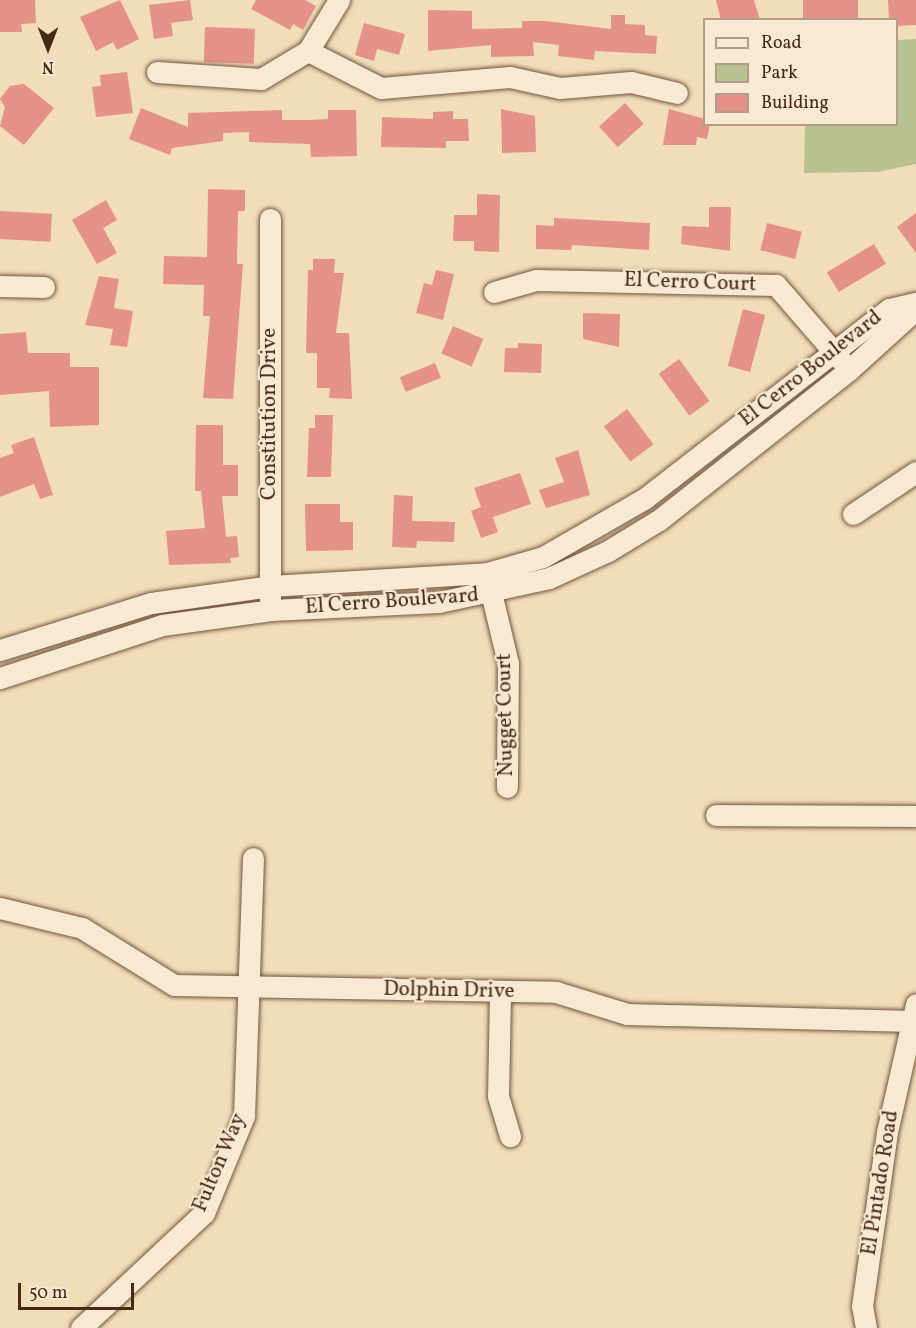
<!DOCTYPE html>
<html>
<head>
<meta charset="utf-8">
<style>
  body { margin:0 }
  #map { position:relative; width:916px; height:1328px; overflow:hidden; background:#f2ddb9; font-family:Vollkorn,serif }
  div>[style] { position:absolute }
  .green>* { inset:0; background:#b8c291 }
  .building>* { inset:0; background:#e39189; transform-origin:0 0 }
  .roads { filter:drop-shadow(0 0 2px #72553f) drop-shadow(0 0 2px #72553f) }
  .minor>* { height:21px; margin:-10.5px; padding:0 10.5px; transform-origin:10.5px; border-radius:10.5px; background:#f7e9d2 }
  span { translate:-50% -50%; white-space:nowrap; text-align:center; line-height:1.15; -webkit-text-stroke:4.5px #f7e9d2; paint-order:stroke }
  .street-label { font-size:21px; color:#482816 }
  .legend { position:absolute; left:703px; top:18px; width:195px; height:108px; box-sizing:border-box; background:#f7e9d2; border:2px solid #b19c87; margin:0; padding:8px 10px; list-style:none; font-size:18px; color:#482816 }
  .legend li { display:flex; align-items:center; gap:12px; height:30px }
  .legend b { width:30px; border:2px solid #b19c87 }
  .north { position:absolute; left:18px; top:18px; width:60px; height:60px; -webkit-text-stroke:4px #f7e9d2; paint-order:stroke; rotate:180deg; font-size:16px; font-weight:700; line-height:24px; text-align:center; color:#482816 }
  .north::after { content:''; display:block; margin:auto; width:21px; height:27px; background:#482816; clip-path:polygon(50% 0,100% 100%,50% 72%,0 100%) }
  .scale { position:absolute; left:18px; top:1283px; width:116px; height:27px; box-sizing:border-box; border:3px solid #482816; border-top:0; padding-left:8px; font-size:18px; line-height:21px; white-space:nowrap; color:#482816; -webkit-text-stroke:4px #f7e9d2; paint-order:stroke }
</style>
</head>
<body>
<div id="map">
  <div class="green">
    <i style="clip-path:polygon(916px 39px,916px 164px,878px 172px,804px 173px,805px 125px,896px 124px,897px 40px)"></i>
  </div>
  <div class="building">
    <i style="clip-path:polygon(0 0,35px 0,36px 23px,21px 24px,22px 32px,0 32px)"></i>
    <i style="clip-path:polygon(120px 0,139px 39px,117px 50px,113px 42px,96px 51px,80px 17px)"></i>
    <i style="clip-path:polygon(190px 0,193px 20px,171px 23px,173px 36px,154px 39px,149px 5px)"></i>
    <i style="clip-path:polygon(256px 0,305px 0,316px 6px,303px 30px,293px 24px,290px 30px,251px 9px)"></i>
    <i style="clip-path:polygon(716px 0,754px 0,760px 20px,721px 20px)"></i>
    <i style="left:803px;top:0;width:55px;height:20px"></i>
    <i style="clip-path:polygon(888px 0,916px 0,916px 25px,897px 26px,897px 20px,889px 20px)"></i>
    <i style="clip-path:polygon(428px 10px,472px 11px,472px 29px,522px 28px,522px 21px,546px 21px,611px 29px,611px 15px,625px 15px,625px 24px,645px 25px,645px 35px,657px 36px,656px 54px,595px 51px,594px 60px,558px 56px,559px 45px,533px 42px,534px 56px,491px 57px,491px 45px,428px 51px)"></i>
    <i style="clip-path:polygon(364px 23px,405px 34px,399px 55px,377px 49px,374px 61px,355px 55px)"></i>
    <i style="left:205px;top:27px;width:50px;height:35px;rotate:2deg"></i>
    <i style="clip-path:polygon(127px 72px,133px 113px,96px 117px,92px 87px,101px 86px,100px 75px)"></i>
    <i style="clip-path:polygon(24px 84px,54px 108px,24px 145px,0 126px,5px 107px,0 99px,10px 86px)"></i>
    <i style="left:625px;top:103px;width:28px;height:35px;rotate:48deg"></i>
    <i style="clip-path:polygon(141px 108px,188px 127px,188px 113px,282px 110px,282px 120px,310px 120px,328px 119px,328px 110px,356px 110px,357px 156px,311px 157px,310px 144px,249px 142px,249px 132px,223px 133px,223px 141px,172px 148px,170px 155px,129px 139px)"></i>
    <i style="clip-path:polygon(501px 109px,535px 116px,536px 152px,502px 153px)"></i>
    <i style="clip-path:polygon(669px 109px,705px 119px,710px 124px,707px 139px,697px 137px,696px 145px,663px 145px)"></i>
    <i style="clip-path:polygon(453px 111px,453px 119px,468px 119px,469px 141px,446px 141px,446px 148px,381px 147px,382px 117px,433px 119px,433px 112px)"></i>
    <i style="clip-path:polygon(208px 189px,245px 190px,245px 211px,238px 211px,237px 264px,243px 264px,233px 399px,203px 398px,210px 316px,203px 316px,204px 285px,163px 284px,164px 256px,207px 257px)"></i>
    <i style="clip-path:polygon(477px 194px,500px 195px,499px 252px,474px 251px,474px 241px,453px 241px,454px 215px,477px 215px)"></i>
    <i style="clip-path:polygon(106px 200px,117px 220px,103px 228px,117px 253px,97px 264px,72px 220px)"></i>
    <i style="clip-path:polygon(709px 207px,731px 207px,730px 251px,681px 244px,682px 226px,709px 227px)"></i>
    <i style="left:0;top:211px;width:52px;height:28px;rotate:3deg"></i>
    <i style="clip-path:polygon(916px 213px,916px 253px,897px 227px)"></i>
    <i style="clip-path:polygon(554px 218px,650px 223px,649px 250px,572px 245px,571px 250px,536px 249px,536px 225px,554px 226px)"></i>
    <i style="left:767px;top:223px;width:36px;height:28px;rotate:14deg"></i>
    <i style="left:874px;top:244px;width:23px;height:55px;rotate:59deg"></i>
    <i style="clip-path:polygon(313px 259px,335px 259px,334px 273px,344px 273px,336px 333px,349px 333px,352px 399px,329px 398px,330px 388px,317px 388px,317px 353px,306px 353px,308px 270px,313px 270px)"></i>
    <i style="clip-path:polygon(436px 270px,454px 274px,443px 320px,416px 313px,424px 283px,432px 285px)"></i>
    <i style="clip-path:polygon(99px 276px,119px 279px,114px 308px,133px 311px,127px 347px,110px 345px,113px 329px,85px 325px)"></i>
    <i style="left:743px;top:309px;width:23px;height:59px;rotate:15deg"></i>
    <i style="clip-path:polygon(583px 313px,620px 314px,619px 347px,583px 339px)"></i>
    <i style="left:453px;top:326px;width:33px;height:30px;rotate:23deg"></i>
    <i style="clip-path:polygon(26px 332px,28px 353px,70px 353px,70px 367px,99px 367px,99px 425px,50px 427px,49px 391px,0 395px,0 334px)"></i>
    <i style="clip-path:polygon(518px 343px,542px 344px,541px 373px,504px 372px,505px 348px,518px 348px)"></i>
    <i style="left:679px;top:359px;width:52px;height:25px;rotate:54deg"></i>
    <i style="left:435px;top:363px;width:16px;height:38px;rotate:68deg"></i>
    <i style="left:627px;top:409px;width:44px;height:29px;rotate:53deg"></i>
    <i style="clip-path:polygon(315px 415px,333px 415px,331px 477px,307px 477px,309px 428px,315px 428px)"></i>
    <i style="clip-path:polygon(196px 425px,223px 425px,223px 465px,238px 465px,238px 496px,222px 496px,226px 537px,237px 536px,239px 557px,230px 558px,231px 563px,169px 565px,166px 531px,205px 528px,201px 491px,195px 491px)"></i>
    <i style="clip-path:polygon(34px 437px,53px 495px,40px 499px,34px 484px,0 497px,0 458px,14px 453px,11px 445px)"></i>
    <i style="clip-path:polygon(578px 450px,590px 495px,546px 508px,539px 490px,564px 482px,555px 458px)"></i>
    <i style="clip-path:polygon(520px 473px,531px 504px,493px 517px,498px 532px,481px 538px,471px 511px,481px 507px,474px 488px)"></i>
    <i style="clip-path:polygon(394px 495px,413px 496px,412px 521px,455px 522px,454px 542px,417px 541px,416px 548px,392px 547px)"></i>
    <i style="clip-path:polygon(305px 504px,340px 504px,340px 522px,353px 522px,353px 550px,306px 551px)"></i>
  </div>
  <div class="roads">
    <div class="minor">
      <i style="left:308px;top:51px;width:82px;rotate:26.9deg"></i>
      <i style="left:381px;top:88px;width:129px;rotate:-4.9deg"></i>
      <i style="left:510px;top:77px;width:51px;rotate:12.4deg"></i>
      <i style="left:560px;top:88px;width:71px;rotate:-4.8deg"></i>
      <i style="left:631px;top:82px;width:47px;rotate:13.4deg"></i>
      <i style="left:157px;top:72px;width:104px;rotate:3.9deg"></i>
      <i style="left:261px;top:79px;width:55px;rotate:-30.8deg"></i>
      <i style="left:308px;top:51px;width:60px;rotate:-58.7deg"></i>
      <i style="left:270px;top:219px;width:380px;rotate:90deg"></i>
      <i style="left:0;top:286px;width:44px;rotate:1.3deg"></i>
      <i style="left:494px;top:292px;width:44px;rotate:-15.9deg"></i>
      <i style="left:536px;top:280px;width:240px;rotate:1.2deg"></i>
      <i style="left:776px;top:285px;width:99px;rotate:49.1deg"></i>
      <i style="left:853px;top:514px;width:76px;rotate:-33.7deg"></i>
      <i style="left:488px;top:580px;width:85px;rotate:76.5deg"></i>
      <i style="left:508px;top:663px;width:124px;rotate:90.5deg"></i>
      <i style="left:0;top:650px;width:158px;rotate:-17.3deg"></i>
      <i style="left:151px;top:603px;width:120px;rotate:-8.1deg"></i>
      <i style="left:270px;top:586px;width:217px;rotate:-3.4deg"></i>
      <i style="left:487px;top:573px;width:58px;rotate:-15.9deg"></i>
      <i style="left:543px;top:557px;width:116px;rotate:-29.9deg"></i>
      <i style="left:644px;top:499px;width:310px;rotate:-37.8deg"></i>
      <i style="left:889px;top:309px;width:28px;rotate:-13deg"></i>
      <i style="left:0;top:678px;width:170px;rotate:-18.1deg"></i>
      <i style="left:162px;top:625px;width:110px;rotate:-7.8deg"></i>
      <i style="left:271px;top:610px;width:168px;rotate:-2.7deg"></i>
      <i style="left:439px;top:602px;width:113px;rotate:-12.3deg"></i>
      <i style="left:549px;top:578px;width:65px;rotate:-24.6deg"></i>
      <i style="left:608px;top:551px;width:60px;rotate:-31.3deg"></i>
      <i style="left:659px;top:520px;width:242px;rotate:-38.3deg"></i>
      <i style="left:849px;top:370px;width:91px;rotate:-42.3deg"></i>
      <i style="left:716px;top:815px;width:200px;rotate:0.3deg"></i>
      <i style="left:0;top:908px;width:84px;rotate:13.7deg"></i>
      <i style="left:82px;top:928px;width:108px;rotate:31.8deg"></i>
      <i style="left:174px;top:985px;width:382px;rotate:1deg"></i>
      <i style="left:556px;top:992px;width:74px;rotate:17.2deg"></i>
      <i style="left:627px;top:1014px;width:286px;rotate:1.4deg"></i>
      <i style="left:500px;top:994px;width:102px;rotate:91.1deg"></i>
      <i style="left:498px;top:1096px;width:42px;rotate:73.3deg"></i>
      <i style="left:81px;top:1328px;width:168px;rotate:-43.1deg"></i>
      <i style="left:204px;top:1213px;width:105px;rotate:-67.6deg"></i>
      <i style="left:244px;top:1116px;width:258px;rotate:-88deg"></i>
      <i style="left:866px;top:1328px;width:22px;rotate:-100deg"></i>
      <i style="left:862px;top:1306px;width:176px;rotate:-81.8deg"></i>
      <i style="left:887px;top:1132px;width:131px;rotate:-77.2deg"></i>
    </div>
  </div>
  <div class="street-label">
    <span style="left:690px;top:283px;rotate:2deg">El Cerro Court</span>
    <span style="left:811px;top:369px;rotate:-38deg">El Cerro Boulevard</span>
    <span style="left:270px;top:414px;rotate:-90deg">Constitution Drive</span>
    <span style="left:392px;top:602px;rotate:-4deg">El Cerro Boulevard</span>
    <span style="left:506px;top:715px;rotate:-91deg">Nugget Court</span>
    <span style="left:449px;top:991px;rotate:1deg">Dolphin Drive</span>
    <span style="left:220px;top:1163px;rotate:-67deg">Fulton Way</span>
    <span style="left:881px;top:1183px;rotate:-81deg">El Pintado Road</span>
  </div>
  <ul class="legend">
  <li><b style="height:8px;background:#f7e9d2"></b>Road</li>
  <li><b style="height:16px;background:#b8c291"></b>Park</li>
  <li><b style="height:16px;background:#e39189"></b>Building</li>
  </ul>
  <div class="north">N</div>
  <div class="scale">50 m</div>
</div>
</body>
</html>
